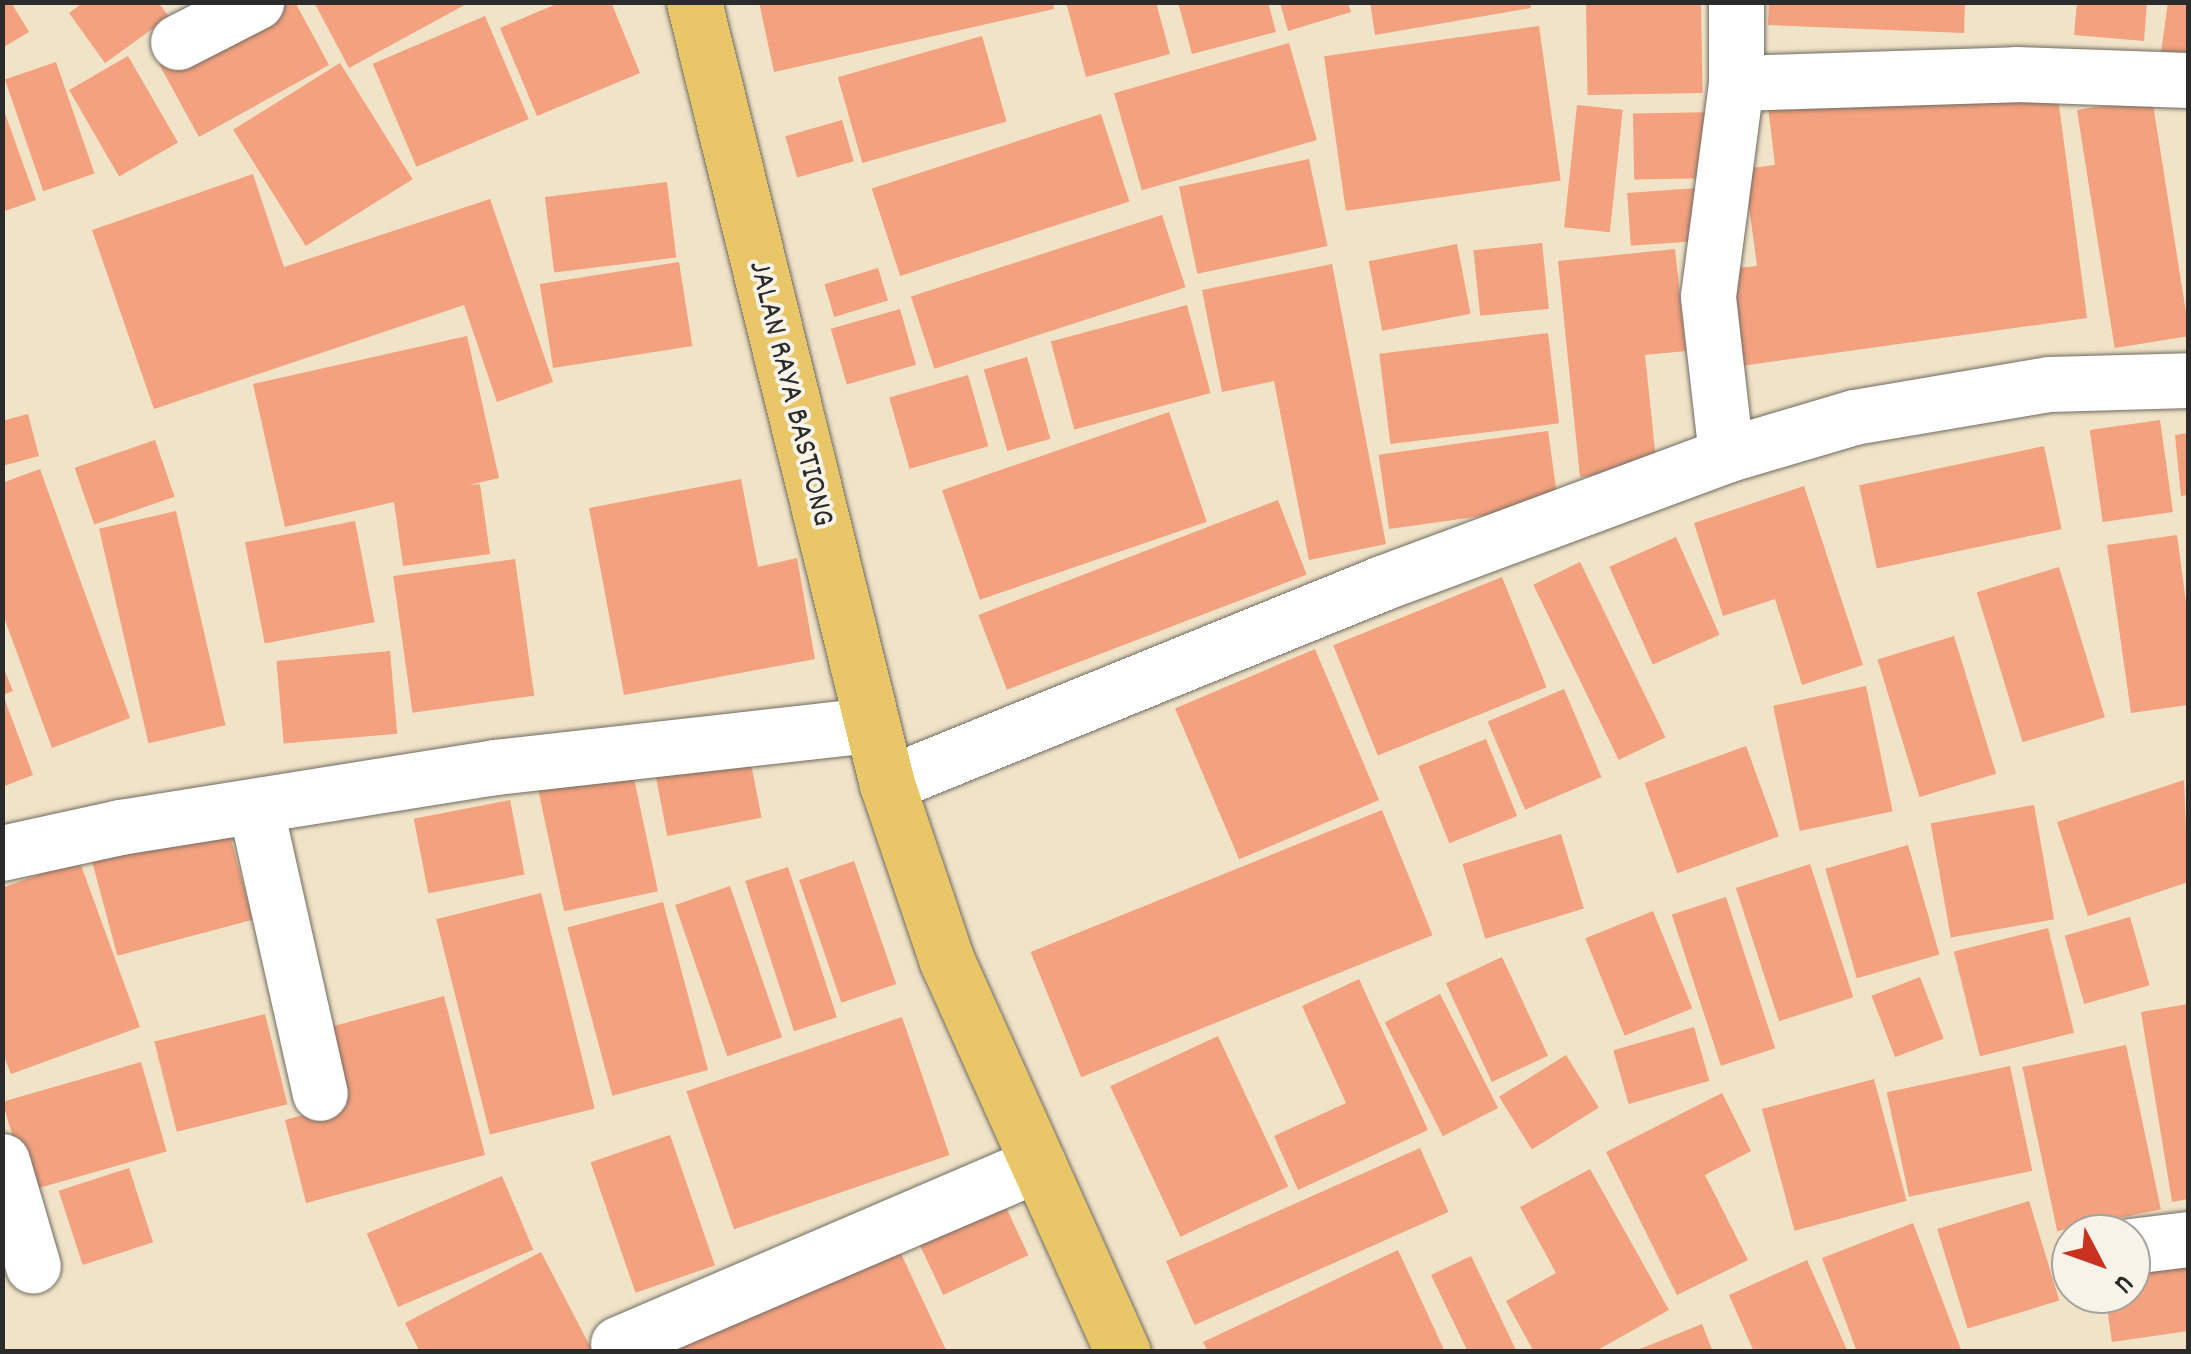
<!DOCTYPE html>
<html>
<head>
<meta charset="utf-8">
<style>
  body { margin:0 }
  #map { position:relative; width:2191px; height:1354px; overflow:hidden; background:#f0e3c7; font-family:Dekko,sans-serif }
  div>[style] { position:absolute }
  .building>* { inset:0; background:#f3a17e; transform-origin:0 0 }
  .roads { filter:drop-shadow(0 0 2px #706b62) drop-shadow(0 0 2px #706b62) }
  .minor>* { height:55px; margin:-27.5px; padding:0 27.5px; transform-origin:27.5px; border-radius:27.5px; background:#fff }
  .highway>* { height:55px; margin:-27.5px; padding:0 27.5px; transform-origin:27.5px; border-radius:27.5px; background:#e9c769 }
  span { translate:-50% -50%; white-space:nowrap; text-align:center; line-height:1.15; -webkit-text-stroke:8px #f7f3e8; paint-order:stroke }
  .street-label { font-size:32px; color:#2b2b2b }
  .frame { position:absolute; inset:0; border:5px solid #2b2b2b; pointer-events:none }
  .north { position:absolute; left:2051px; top:1214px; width:100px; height:100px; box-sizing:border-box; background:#f7f3e8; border:2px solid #a5a39c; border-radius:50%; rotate:131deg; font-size:28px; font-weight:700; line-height:40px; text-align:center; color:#2b2b2b }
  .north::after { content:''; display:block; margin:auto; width:35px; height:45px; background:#c8321e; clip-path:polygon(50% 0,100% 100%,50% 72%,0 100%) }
</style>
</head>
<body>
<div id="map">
  <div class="building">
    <i style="clip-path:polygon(2px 2px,11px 2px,29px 32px,2px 48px)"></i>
    <i style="clip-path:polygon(84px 2px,158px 2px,169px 17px,105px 63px,69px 13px)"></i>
    <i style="clip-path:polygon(268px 2px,295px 2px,329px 65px,199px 137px,159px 64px)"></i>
    <i style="clip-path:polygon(314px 2px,470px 2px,349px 68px)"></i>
    <i style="clip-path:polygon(561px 2px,611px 2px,640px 73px,537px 116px,500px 28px)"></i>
    <i style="clip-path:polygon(759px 2px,1053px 2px,1054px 9px,774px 72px)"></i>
    <i style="clip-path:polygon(1066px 2px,1156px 2px,1170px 54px,1086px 77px)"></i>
    <i style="clip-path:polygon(1178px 2px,1268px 2px,1276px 32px,1192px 54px)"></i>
    <i style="clip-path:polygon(1370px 2px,1530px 2px,1531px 8px,1375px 35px)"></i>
    <i style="clip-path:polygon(1769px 2px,1965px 2px,1964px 33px,1768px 25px)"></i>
    <i style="clip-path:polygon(2077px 2px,2147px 2px,2144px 41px,2074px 35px)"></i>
    <i style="clip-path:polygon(2168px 2px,2188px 2px,2188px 57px,2161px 53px)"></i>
    <i style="clip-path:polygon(1280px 3px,1348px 3px,1351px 12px,1288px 31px)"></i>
    <i style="left:1701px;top:3px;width:90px;height:115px;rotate:89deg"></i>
    <i style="left:485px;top:16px;width:112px;height:122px;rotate:67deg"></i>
    <i style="left:1539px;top:26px;width:156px;height:217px;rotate:82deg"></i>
    <i style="left:982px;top:36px;width:89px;height:150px;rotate:74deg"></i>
    <i style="left:1289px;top:43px;width:101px;height:182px;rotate:74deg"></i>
    <i style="left:128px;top:56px;width:100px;height:68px;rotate:60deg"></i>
    <i style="left:56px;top:62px;width:118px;height:54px;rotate:71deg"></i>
    <i style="left:340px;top:63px;width:137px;height:126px;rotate:58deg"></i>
    <i style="clip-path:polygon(2056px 82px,2087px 318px,1741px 366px,1728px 269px,1757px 266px,1744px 169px,1775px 165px,1768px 107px)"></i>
    <i style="left:2152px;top:98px;width:241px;height:76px;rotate:81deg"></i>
    <i style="clip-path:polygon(2px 105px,36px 200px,2px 212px)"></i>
    <i style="left:1577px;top:105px;width:46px;height:123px;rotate:6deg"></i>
    <i style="left:1719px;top:112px;width:66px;height:86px;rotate:89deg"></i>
    <i style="left:1101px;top:114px;width:92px;height:241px;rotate:72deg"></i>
    <i style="left:842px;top:120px;width:43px;height:59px;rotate:74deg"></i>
    <i style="left:1309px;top:159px;width:89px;height:133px;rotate:78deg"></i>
    <i style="clip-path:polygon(253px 174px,284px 267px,490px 199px,553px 382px,497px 402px,464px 305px,154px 409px,92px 230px)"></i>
    <i style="left:667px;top:182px;width:76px;height:123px;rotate:83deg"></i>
    <i style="left:1697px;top:188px;width:53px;height:70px;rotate:86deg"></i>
    <i style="left:1162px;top:215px;width:76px;height:264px;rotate:72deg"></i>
    <i style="left:1542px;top:243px;width:66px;height:69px;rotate:84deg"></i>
    <i style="left:1457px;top:244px;width:71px;height:90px;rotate:79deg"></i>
    <i style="clip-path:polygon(1675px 249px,1686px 351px,1645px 355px,1657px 469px,1580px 477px,1558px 261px)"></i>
    <i style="left:679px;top:262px;width:85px;height:141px;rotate:81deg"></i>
    <i style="clip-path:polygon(1332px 264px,1386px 544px,1309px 560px,1274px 381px,1222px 392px,1202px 290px)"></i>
    <i style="left:878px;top:268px;width:34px;height:56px;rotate:73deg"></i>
    <i style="left:1187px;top:305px;width:91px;height:141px;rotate:75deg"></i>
    <i style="left:900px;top:309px;width:58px;height:72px;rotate:74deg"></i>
    <i style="left:1548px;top:333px;width:91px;height:170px;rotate:83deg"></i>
    <i style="clip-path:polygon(467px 336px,499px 478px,469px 485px,480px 484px,490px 554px,403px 566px,394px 502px,285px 527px,253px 384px)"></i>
    <i style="left:1027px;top:357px;width:85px;height:45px;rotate:74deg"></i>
    <i style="left:968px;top:375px;width:74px;height:82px;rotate:74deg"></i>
    <i style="left:1169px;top:412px;width:116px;height:240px;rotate:71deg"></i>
    <i style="clip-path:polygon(28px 414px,39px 456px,2px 466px,2px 421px)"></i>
    <i style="left:2160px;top:420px;width:93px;height:71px;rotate:82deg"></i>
    <i style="left:1548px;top:431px;width:75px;height:171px;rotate:82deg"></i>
    <i style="clip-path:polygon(2188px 433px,2188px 495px,2181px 496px,2175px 435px)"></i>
    <i style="left:155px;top:440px;width:60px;height:85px;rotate:71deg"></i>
    <i style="left:2044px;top:446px;width:85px;height:189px;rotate:78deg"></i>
    <i style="clip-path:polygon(40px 469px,130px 718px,52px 748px,2px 612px,2px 483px)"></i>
    <i style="clip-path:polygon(741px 479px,758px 567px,797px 558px,815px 659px,624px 695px,589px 508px)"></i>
    <i style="clip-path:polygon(1804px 486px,1863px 665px,1802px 685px,1775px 599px,1723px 616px,1694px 523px)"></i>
    <i style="left:1278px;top:500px;width:80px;height:321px;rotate:69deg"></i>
    <i style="left:176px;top:511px;width:220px;height:79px;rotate:77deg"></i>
    <i style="left:355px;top:521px;width:103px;height:112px;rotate:79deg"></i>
    <i style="clip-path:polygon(2177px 535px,2188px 617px,2188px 705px,2131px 713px,2107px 545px)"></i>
    <i style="left:1676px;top:537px;width:107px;height:73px;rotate:66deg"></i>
    <i style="left:515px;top:559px;width:138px;height:123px;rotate:82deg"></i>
    <i style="left:1580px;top:562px;width:195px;height:52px;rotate:64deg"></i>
    <i style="left:2059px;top:567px;width:157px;height:86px;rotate:73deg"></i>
    <i style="left:1502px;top:577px;width:119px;height:182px;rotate:68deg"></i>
    <i style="left:1954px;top:636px;width:144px;height:80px;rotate:73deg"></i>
    <i style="left:1315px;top:649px;width:164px;height:152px;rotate:67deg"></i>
    <i style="left:390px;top:651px;width:83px;height:114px;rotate:85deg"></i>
    <i style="clip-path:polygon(2px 664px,13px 691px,3px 695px,33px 775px,2px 787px)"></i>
    <i style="left:1866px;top:686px;width:128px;height:95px;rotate:78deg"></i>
    <i style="left:1564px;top:689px;width:96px;height:83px;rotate:67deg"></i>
    <i style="left:1486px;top:739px;width:83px;height:73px;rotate:68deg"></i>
    <i style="left:1746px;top:746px;width:96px;height:108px;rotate:70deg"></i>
    <i style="left:748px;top:748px;width:71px;height:96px;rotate:79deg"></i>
    <i style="left:632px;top:769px;width:125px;height:96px;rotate:78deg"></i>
    <i style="clip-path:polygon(2184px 780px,2188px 882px,2088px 916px,2057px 822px)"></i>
    <i style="left:510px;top:800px;width:76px;height:98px;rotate:79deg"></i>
    <i style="left:2034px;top:805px;width:116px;height:105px;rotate:80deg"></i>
    <i style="left:1382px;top:810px;width:135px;height:379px;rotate:68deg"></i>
    <i style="left:227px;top:824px;width:99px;height:140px;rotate:75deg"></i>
    <i style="left:1561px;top:834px;width:78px;height:103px;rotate:73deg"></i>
    <i style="left:1908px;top:845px;width:114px;height:86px;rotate:74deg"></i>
    <i style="clip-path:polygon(79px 860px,140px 1027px,11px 1074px,2px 1052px,2px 888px)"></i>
    <i style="left:854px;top:861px;width:130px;height:58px;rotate:71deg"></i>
    <i style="left:1810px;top:864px;width:140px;height:78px;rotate:72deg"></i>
    <i style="left:788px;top:867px;width:158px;height:45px;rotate:72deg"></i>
    <i style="left:730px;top:886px;width:160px;height:58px;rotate:71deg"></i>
    <i style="left:541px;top:893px;width:222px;height:108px;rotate:76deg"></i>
    <i style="left:1726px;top:897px;width:159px;height:57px;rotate:72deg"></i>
    <i style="left:663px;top:902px;width:174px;height:99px;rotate:75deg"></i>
    <i style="left:1653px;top:911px;width:105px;height:73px;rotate:68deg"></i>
    <i style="left:2130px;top:917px;width:71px;height:68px;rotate:74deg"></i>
    <i style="left:2048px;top:928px;width:108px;height:97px;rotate:76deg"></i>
    <i style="left:1502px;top:957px;width:109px;height:62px;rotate:65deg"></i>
    <i style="left:1920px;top:977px;width:66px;height:52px;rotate:69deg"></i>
    <i style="clip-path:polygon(1359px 979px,1428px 1130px,1298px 1190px,1274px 1136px,1346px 1103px,1302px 1006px)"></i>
    <i style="left:1440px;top:994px;width:128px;height:62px;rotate:63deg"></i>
    <i style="clip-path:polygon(444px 996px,485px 1155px,306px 1203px,285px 1120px,342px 1104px,323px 1029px)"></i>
    <i style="clip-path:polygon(2188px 1004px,2188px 1199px,2172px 1202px,2141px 1012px)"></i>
    <i style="left:265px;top:1014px;width:93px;height:114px;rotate:76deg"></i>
    <i style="left:902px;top:1017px;width:146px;height:228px;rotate:71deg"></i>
    <i style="left:1694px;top:1027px;width:56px;height:84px;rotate:74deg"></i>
    <i style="left:1218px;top:1036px;width:166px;height:119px;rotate:65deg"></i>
    <i style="left:2126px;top:1045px;width:168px;height:106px;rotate:78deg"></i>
    <i style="left:1566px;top:1055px;width:62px;height:79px;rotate:58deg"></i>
    <i style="left:141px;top:1062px;width:93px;height:144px;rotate:74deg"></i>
    <i style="left:2010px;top:1066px;width:107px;height:126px;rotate:78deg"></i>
    <i style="left:1874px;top:1079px;width:126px;height:116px;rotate:75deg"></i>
    <i style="clip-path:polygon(1722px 1093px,1751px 1151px,1705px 1175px,1748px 1260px,1677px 1295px,1606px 1152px)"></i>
    <i style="left:670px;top:1135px;width:138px;height:84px;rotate:71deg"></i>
    <i style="left:1420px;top:1148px;width:70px;height:278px;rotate:66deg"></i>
    <i style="left:129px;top:1168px;width:78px;height:74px;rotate:72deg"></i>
    <i style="clip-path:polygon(1590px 1169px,1669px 1310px,1594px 1352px,1534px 1352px,1506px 1301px,1556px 1273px,1520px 1207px)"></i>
    <i style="left:502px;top:1176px;width:80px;height:147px;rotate:67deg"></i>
    <i style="left:998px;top:1190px;width:72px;height:94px;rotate:65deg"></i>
    <i style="left:2029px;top:1201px;width:104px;height:96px;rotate:73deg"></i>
    <i style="clip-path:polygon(1913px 1223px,1962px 1352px,1857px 1352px,1822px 1258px)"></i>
    <i style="clip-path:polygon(896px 1243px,947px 1352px,667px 1352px)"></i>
    <i style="clip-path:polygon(1398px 1250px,1445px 1352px,1208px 1352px,1203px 1342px)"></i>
    <i style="clip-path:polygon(541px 1252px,593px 1352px,420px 1352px,405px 1323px)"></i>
    <i style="clip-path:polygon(2188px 1254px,2188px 1331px,2112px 1342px,2105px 1294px,2131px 1294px,2131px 1262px)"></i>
    <i style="clip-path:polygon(1471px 1256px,1517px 1352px,1468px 1352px,1431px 1275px)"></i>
    <i style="clip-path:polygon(1807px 1260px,1848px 1352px,1754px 1352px,1729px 1295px)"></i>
    <i style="clip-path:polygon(1702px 1324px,1713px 1352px,1635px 1352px,1635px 1351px)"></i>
  </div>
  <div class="roads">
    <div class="minor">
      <i style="left:178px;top:42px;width:88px;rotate:-27.1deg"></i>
      <i style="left:1736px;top:83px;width:280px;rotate:-1.8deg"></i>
      <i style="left:2016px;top:74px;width:172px;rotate:2deg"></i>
      <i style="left:1726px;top:455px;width:160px;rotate:-96.5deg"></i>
      <i style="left:1708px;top:296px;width:215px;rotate:-82.5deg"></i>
      <i style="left:1736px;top:83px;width:81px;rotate:-90deg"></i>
      <i style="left:887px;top:784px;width:534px;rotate:-22.1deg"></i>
      <i style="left:1382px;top:583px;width:367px;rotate:-20.4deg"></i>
      <i style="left:1726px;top:455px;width:134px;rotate:-16.5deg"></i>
      <i style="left:1854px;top:417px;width:198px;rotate:-9.6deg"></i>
      <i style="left:2049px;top:384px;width:139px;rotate:-1.6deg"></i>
      <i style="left:256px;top:810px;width:290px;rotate:77.3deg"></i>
      <i style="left:2px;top:853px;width:121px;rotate:-12.4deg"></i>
      <i style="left:120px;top:827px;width:380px;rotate:-9.1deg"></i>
      <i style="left:495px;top:767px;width:379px;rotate:-6.4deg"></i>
      <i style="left:2px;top:1161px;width:109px;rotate:73.6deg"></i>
      <i style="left:2131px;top:1246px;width:57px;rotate:-7deg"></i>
      <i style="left:618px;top:1344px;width:457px;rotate:-23.2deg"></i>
    </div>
    <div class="highway">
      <i style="left:694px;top:2px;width:805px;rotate:76.14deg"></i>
      <i style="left:887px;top:784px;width:187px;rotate:71.3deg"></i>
      <i style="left:947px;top:961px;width:429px;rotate:65.8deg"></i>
    </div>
  </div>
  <div class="street-label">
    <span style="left:789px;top:394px;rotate:76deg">JALAN RAYA BASTIONG</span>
  </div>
  <div class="frame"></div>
  <div class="north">U</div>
</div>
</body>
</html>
